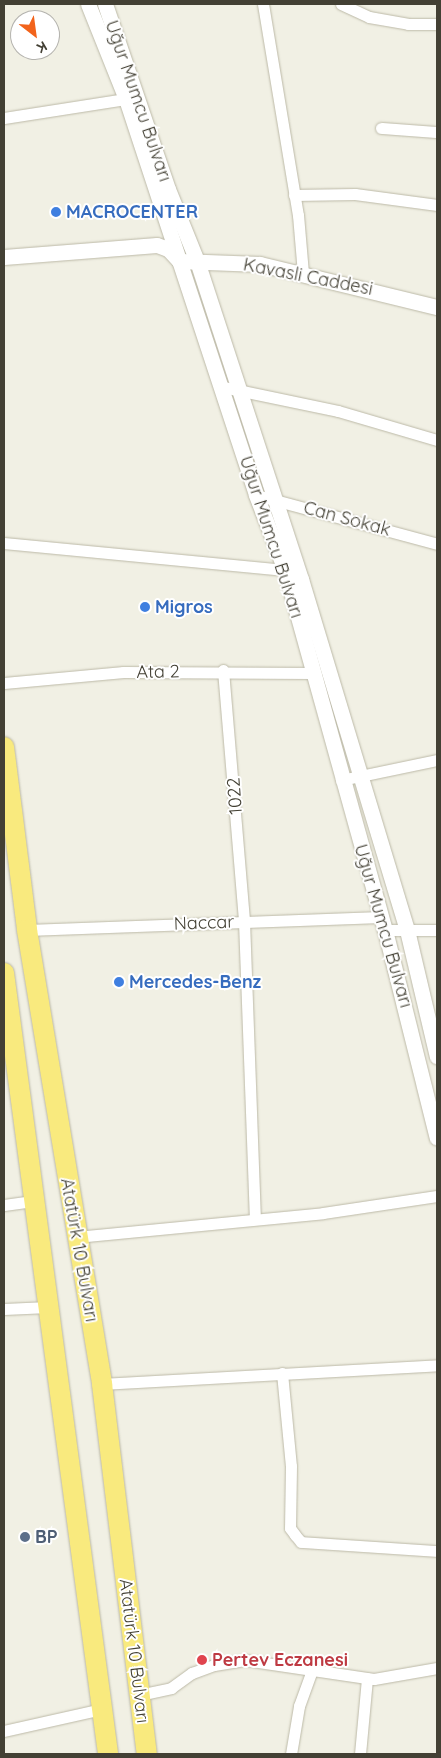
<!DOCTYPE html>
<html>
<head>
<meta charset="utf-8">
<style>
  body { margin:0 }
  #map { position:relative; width:441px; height:1758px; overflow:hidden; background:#f1f0e4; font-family:Quicksand,sans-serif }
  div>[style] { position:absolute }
  .roads { filter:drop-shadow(0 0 1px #bcb9a7) drop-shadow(0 0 1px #bcb9a7) }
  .minor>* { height:11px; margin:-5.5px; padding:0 5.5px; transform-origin:5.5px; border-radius:5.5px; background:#fff }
  .tertiary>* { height:15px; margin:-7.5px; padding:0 7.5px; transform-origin:7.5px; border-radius:7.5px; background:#fff }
  .trunk>* { height:20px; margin:-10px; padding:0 10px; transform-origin:10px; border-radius:10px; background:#f9ea7e }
  .dots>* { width:14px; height:14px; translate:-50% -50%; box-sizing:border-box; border:2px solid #fff; border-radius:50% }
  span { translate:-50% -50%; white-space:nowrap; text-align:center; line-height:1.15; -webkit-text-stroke:4px #fff; paint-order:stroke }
  .street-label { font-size:18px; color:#434034 }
  .shop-label { font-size:18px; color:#366cbe; font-weight:700 }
  .left { translate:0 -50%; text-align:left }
  .service-label { font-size:18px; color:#4e5e75; font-weight:700 }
  .health-label { font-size:18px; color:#be3a42; font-weight:700 }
  .frame { position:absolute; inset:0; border:5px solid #434034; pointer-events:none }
  .north { position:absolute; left:10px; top:10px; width:50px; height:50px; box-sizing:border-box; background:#fff; border:1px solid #b4b3ae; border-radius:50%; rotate:150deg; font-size:14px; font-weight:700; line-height:20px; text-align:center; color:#434034 }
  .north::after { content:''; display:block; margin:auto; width:18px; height:22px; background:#f2631b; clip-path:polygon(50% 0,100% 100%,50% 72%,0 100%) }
</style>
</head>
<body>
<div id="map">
  <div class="roads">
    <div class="minor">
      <i style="left:263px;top:4px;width:214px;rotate:80.6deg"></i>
      <i style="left:298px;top:215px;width:58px;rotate:85.1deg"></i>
      <i style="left:341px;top:4px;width:31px;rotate:25deg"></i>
      <i style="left:369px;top:17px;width:40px;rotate:10deg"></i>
      <i style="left:408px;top:24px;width:29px"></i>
      <i style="left:4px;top:118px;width:123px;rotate:-8.9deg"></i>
      <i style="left:381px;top:128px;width:56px;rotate:4.1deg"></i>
      <i style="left:294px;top:195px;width:61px;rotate:-0.9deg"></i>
      <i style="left:355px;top:194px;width:83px;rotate:7.6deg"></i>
      <i style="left:223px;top:387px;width:117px;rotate:11.8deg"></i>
      <i style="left:338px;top:411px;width:103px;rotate:16.3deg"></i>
      <i style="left:256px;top:495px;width:188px;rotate:15.1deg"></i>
      <i style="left:4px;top:543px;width:282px;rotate:5.5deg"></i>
      <i style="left:223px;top:670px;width:252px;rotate:85.2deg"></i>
      <i style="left:244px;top:921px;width:297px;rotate:87.9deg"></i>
      <i style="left:4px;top:683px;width:120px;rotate:-5.3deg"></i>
      <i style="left:123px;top:672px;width:190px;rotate:0.3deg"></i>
      <i style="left:341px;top:780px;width:98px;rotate:-11.8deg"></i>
      <i style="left:27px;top:930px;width:354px;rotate:-2.1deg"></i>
      <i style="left:385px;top:930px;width:52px"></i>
      <i style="left:4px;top:1205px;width:29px;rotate:-8deg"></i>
      <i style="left:76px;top:1237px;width:248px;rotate:-5.5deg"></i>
      <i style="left:323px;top:1213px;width:115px;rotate:-8.5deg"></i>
      <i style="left:4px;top:1309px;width:44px;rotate:-2.6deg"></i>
      <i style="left:282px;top:1373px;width:93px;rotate:84.5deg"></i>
      <i style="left:291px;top:1466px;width:62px;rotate:90.9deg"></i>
      <i style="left:290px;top:1528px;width:9px;rotate:54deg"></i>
      <i style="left:295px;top:1535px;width:9px;rotate:49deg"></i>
      <i style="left:301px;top:1542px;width:136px;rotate:3.8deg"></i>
      <i style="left:102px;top:1384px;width:336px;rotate:-3.2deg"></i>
      <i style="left:139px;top:1695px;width:33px;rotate:-12deg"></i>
      <i style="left:171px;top:1688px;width:26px;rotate:-36deg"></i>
      <i style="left:192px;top:1673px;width:23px;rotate:-20deg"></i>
      <i style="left:214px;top:1665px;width:31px;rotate:-9deg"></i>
      <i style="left:245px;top:1660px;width:130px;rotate:8.4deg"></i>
      <i style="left:374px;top:1679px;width:64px;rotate:-9.9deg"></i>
      <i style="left:4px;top:1731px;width:100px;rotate:-12.7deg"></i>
      <i style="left:291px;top:1754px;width:49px;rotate:-80.5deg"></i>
      <i style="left:299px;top:1706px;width:37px;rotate:-70deg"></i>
      <i style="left:360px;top:1754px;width:76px;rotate:-84.7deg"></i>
    </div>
    <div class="tertiary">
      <i style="left:88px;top:4px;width:102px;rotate:68.2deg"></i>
      <i style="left:126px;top:99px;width:417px;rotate:71.8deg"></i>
      <i style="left:256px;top:495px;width:80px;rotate:68.9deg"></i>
      <i style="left:285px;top:570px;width:374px;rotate:74.5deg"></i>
      <i style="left:385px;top:930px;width:214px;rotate:76deg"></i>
      <i style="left:105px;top:4px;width:195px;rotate:71.2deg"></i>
      <i style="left:168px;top:189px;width:78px;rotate:68.1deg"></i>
      <i style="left:197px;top:261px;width:335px;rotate:71.9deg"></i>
      <i style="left:301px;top:579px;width:367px;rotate:73.2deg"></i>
      <i style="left:407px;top:930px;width:130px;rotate:76.7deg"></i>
      <i style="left:4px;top:257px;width:153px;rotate:-4.5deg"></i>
      <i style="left:157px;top:245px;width:12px;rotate:20deg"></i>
      <i style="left:168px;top:249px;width:16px;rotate:47deg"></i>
      <i style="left:179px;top:261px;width:81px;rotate:2.1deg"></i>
      <i style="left:260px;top:264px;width:182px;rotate:13.7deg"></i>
    </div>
    <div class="trunk">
      <i style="left:4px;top:747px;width:184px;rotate:82.8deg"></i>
      <i style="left:27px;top:930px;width:460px;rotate:80.6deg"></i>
      <i style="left:102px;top:1384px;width:373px;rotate:83.1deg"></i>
      <i style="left:4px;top:973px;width:788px;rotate:82.41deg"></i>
    </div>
  </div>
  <div class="dots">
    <i style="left:56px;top:212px;background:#3f7fe0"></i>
    <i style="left:145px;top:607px;background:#3f7fe0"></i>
    <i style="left:119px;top:982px;background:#3f7fe0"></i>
    <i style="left:25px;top:1537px;background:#5c6f8a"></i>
    <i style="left:202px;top:1660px;background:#e0444e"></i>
  </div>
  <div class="street-label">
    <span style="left:138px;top:101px;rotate:71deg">Uğur Mumcu Bulvarı</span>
    <span style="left:308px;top:277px;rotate:11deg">Kavasli Caddesi</span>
    <span style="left:347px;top:519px;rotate:15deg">Can Sokak</span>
    <span style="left:271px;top:537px;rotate:72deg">Uğur Mumcu Bulvarı</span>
    <span style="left:158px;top:672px;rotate:-1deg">Ata 2</span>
    <span style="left:235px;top:796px;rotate:-94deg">1022</span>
    <span style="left:204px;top:923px;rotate:-2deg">Naccar</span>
    <span style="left:383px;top:926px;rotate:74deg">Uğur Mumcu Bulvarı</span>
    <span style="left:79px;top:1250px;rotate:80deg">Atatürk 10 Bulvarı</span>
    <span style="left:134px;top:1651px;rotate:83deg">Atatürk 10 Bulvarı</span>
  </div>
  <div class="shop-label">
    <span class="left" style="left:66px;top:212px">MACROCENTER</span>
    <span class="left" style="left:155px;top:607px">Migros</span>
    <span class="left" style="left:129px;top:982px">Mercedes-Benz</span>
  </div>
  <div class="service-label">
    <span class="left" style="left:35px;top:1537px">BP</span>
  </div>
  <div class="health-label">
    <span class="left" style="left:212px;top:1660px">Pertev Eczanesi</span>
  </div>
  <div class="frame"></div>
  <div class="north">K</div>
</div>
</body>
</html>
